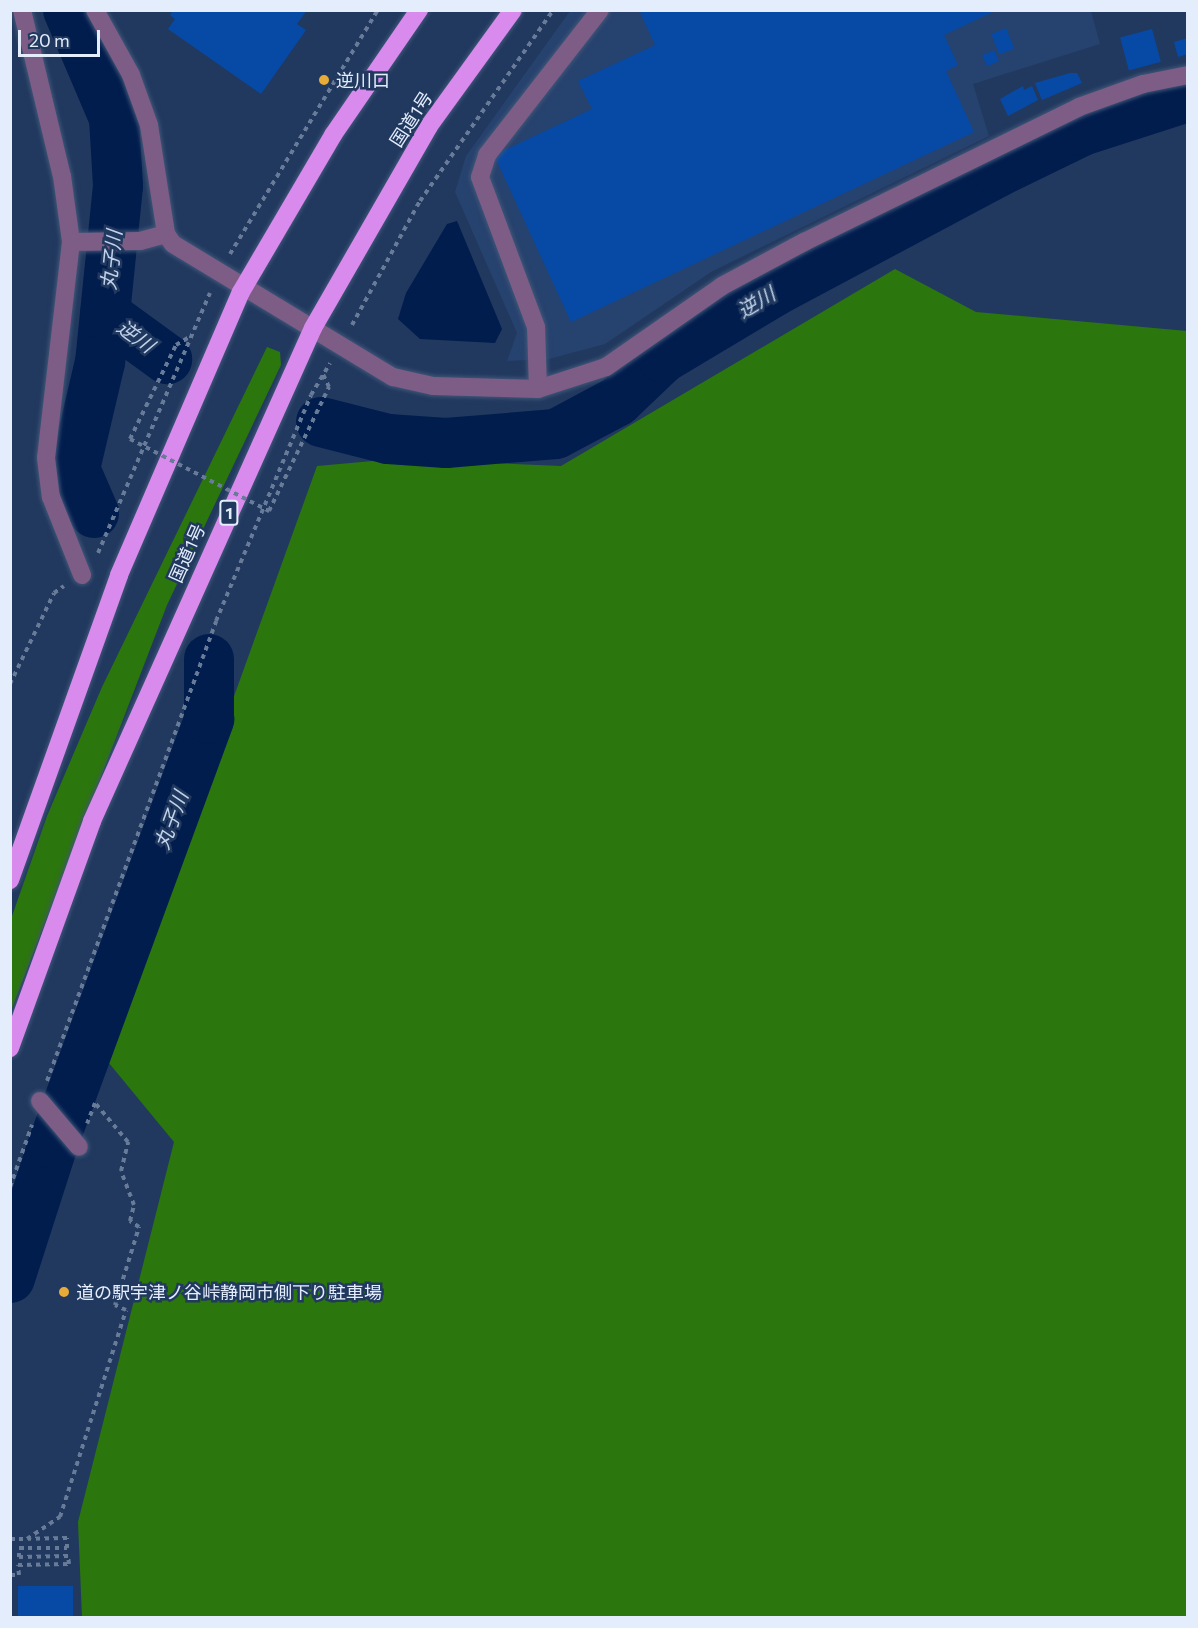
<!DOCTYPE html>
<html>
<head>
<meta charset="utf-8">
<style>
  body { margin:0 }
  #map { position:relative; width:1198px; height:1628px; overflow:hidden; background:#21395f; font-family:Commissioner,"Noto Sans JP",sans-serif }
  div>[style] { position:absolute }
  .built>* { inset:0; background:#26426e }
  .green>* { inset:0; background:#2c760e }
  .water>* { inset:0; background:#001d4e }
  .river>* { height:50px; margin:-25px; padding:0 25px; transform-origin:25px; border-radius:25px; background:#001d4e }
  .building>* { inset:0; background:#074aa6; transform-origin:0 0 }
  .path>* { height:4px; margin-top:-2px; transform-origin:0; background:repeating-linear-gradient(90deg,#687b98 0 4.5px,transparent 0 9px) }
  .roads { filter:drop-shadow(0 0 2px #405678) drop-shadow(0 0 2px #405678) }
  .minor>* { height:18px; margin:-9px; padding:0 9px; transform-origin:9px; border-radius:9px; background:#7d5d86 }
  .highway>* { height:18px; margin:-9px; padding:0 9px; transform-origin:9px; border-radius:9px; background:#d98aed }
  .path-bridge>* { height:4px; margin-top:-2px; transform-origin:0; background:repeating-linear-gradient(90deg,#687b98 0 4.5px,transparent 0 9px) }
  .dots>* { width:16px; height:16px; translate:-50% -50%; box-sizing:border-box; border:3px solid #21395f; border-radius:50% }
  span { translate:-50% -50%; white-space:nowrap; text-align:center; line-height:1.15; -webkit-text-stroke:5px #21395f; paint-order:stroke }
  .shield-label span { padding:2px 4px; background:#21395f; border:2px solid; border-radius:4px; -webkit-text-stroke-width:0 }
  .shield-label { font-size:16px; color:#e4edfc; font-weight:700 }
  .poi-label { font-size:18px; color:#e4edfc }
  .left { translate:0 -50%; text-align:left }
  .street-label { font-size:18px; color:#e4edfc }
  .water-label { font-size:20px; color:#c2d2ea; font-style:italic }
  .frame { position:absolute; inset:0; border:12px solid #e4edfc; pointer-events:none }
  .scale { position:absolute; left:18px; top:30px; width:82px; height:27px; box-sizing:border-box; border:3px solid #e4edfc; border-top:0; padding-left:8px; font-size:18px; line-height:21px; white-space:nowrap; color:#e4edfc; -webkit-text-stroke:4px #21395f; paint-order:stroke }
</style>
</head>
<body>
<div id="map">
  <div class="built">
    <i style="clip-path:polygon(570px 11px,1091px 11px,1100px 44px,973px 84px,989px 136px,711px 272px,605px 344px,549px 359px,507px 361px,517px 333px,455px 192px,466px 156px)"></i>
  </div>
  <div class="green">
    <i style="clip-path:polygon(895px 269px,976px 312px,1187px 331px,1187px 1617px,82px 1617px,78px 1522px,174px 1142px,104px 1057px,317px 466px,395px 459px,561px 466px)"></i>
    <i style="clip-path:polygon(267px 347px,280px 352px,281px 365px,167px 605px,11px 1011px,11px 919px,47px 816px,102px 687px)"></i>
  </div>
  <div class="water">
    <i style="clip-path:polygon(457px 221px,502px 329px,495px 343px,420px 339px,398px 319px,406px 293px,447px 224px)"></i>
  </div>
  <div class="river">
    <i style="left:68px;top:10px;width:117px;rotate:66.9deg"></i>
    <i style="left:114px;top:118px;width:68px;rotate:86.6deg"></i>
    <i style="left:118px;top:186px;width:177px;rotate:95.8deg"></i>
    <i style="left:100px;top:362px;width:110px;rotate:103.2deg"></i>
    <i style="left:75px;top:469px;width:48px;rotate:66.6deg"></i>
    <i style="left:105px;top:314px;width:77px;rotate:36deg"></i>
    <i style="left:321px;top:422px;width:69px;rotate:14.2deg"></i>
    <i style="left:388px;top:439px;width:58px;rotate:3.9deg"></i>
    <i style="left:446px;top:443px;width:110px;rotate:-4.7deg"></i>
    <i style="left:556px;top:434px;width:70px;rotate:-28deg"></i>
    <i style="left:618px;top:401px;width:62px;rotate:-43.7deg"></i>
    <i style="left:663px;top:358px;width:131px;rotate:-30.9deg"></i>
    <i style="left:775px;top:291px;width:253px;rotate:-28.1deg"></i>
    <i style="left:998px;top:172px;width:93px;rotate:-26deg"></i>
    <i style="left:1082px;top:131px;width:111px;rotate:-17.8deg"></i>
    <i style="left:10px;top:1278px;width:141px;rotate:-72.2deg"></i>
    <i style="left:53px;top:1144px;width:453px;rotate:-69.8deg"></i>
    <i style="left:209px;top:719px;width:60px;rotate:-90deg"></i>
  </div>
  <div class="building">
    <i style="clip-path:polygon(173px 10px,307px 10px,297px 24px,306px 30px,261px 94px,168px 29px,175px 19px,170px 15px)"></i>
    <i style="clip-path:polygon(639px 10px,997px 10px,944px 35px,958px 65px,946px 71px,974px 132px,571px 322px,494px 155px,592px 109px,578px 81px,655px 45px)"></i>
    <i style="left:1006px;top:28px;width:22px;height:16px;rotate:68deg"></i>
    <i style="left:1152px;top:29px;width:34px;height:33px;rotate:75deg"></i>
    <i style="clip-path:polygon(1188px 38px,1188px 54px,1178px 57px,1174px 42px)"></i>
    <i style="left:994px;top:50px;width:12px;height:13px;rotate:66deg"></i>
    <i style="clip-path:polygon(1070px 73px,1077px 73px,1082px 83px,1042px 100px,1035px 83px)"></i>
    <i style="clip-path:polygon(1023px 86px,1024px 90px,1032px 86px,1038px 100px,1008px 116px,1000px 99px)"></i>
    <i style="left:18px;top:1586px;width:55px;height:32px"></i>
  </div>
  <div class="path">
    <i style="left:230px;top:254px;width:285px;rotate:-58.8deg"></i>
    <i style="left:352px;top:325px;width:141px;rotate:-61.3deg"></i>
    <i style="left:420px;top:201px;width:233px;rotate:-55.1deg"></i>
    <i style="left:130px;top:439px;width:105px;rotate:-63.9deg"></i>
    <i style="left:176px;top:345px;width:17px;rotate:-31deg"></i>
    <i style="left:269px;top:511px;width:138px;rotate:-64.2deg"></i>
    <i style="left:329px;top:387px;width:14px;rotate:-115deg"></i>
    <i style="left:98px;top:553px;width:283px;rotate:-66.7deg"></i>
    <i style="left:10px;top:684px;width:101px;rotate:-64.2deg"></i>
    <i style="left:54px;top:593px;width:12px;rotate:-35deg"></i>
    <i style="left:47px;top:1081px;width:490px;rotate:-69.8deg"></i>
    <i style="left:216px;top:621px;width:245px;rotate:-67.2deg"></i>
    <i style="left:311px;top:395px;width:37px;rotate:-59deg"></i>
    <i style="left:10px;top:1187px;width:66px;rotate:-70.5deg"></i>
    <i style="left:10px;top:1539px;width:17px"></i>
    <i style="left:27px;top:1539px;width:40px;rotate:-34deg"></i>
    <i style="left:60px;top:1517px;width:217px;rotate:-72.3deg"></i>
    <i style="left:126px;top:1310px;width:12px;rotate:-156deg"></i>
    <i style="left:115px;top:1305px;width:82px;rotate:-72.9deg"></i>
    <i style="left:139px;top:1227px;width:11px;rotate:-146deg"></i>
    <i style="left:130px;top:1221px;width:16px;rotate:-76deg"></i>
    <i style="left:134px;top:1205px;width:36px;rotate:-111deg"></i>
    <i style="left:121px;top:1171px;width:30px;rotate:-76deg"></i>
    <i style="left:128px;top:1142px;width:51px;rotate:-130.2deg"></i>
    <i style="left:95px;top:1103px;width:22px;rotate:111deg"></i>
    <i style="left:10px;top:1575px;width:9px"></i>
    <i style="left:19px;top:1575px;width:10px;rotate:-96deg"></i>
    <i style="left:18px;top:1565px;width:51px;rotate:-1.1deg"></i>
    <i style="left:69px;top:1564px;width:8px;rotate:-97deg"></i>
    <i style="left:68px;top:1556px;width:49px;rotate:178.8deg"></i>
    <i style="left:19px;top:1557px;width:9px;rotate:-90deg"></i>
    <i style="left:19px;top:1548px;width:48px"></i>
    <i style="left:67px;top:1548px;width:10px;rotate:-90deg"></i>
    <i style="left:67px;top:1538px;width:39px;rotate:179deg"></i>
  </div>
  <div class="roads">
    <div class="minor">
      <i style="left:22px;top:10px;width:171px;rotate:76.5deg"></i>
      <i style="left:62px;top:176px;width:67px;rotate:82.2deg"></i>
      <i style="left:71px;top:242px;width:217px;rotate:96.6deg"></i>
      <i style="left:46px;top:458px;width:39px;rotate:83deg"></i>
      <i style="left:51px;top:497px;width:84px;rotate:68.3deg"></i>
      <i style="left:95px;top:10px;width:74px;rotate:61deg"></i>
      <i style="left:131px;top:75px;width:53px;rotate:70.2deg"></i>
      <i style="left:149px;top:125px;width:110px;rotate:81.1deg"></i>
      <i style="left:166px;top:234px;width:12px;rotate:55deg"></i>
      <i style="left:173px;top:244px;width:257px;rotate:31.2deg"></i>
      <i style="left:393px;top:377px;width:41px;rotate:12.7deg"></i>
      <i style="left:433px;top:386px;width:105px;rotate:1.6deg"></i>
      <i style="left:538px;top:389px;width:71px;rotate:-17.9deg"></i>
      <i style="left:606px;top:367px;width:141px;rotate:-34.9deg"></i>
      <i style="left:722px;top:286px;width:93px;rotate:-28.2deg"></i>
      <i style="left:804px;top:242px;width:306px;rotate:-26.1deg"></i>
      <i style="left:1079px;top:107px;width:68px;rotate:-19.8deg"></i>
      <i style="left:1143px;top:84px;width:46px;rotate:-11.3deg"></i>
      <i style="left:71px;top:242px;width:69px;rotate:-0.8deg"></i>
      <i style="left:140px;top:241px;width:27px;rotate:-15deg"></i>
      <i style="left:538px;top:389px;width:62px;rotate:-91.8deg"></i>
      <i style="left:536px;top:327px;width:160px;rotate:-110.5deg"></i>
      <i style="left:480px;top:177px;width:23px;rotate:-72deg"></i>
      <i style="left:487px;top:155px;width:184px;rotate:-52.1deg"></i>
      <i style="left:40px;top:1101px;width:60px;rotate:49.7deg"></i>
    </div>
    <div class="highway">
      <i style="left:10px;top:880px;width:324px;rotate:-70.3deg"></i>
      <i style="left:119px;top:575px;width:308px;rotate:-66.7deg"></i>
      <i style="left:241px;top:292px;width:182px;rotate:-59.6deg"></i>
      <i style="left:333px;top:135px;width:152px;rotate:-55.5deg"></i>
      <i style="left:10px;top:1048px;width:241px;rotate:-70.1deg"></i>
      <i style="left:92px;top:821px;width:540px;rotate:-65.85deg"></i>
      <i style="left:313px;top:328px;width:233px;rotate:-60.1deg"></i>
      <i style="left:429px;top:126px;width:143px;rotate:-54.1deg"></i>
    </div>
  </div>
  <div class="path-bridge">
    <i style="left:130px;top:439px;width:157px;rotate:27.4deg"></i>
  </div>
  <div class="dots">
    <i style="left:324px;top:80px;background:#e8ab37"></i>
    <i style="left:64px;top:1292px;background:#e8ab37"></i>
  </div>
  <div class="shield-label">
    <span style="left:229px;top:513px">1</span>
  </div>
  <div class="poi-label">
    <span class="left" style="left:336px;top:80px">逆川口</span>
    <span class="left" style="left:76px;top:1292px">道の駅宇津ノ谷峠静岡市側下り駐車場</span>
  </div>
  <div class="street-label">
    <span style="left:411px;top:119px;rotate:-57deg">国道1号</span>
    <span style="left:187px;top:553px;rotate:-66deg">国道1号</span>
  </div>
  <div class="water-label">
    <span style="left:111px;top:260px;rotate:-84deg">丸子川</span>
    <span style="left:756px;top:302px;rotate:-31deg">逆川</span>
    <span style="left:136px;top:336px;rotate:36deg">逆川</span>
    <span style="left:171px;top:820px;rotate:-70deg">丸子川</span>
  </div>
  <div class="frame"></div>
  <div class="scale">20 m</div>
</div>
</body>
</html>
